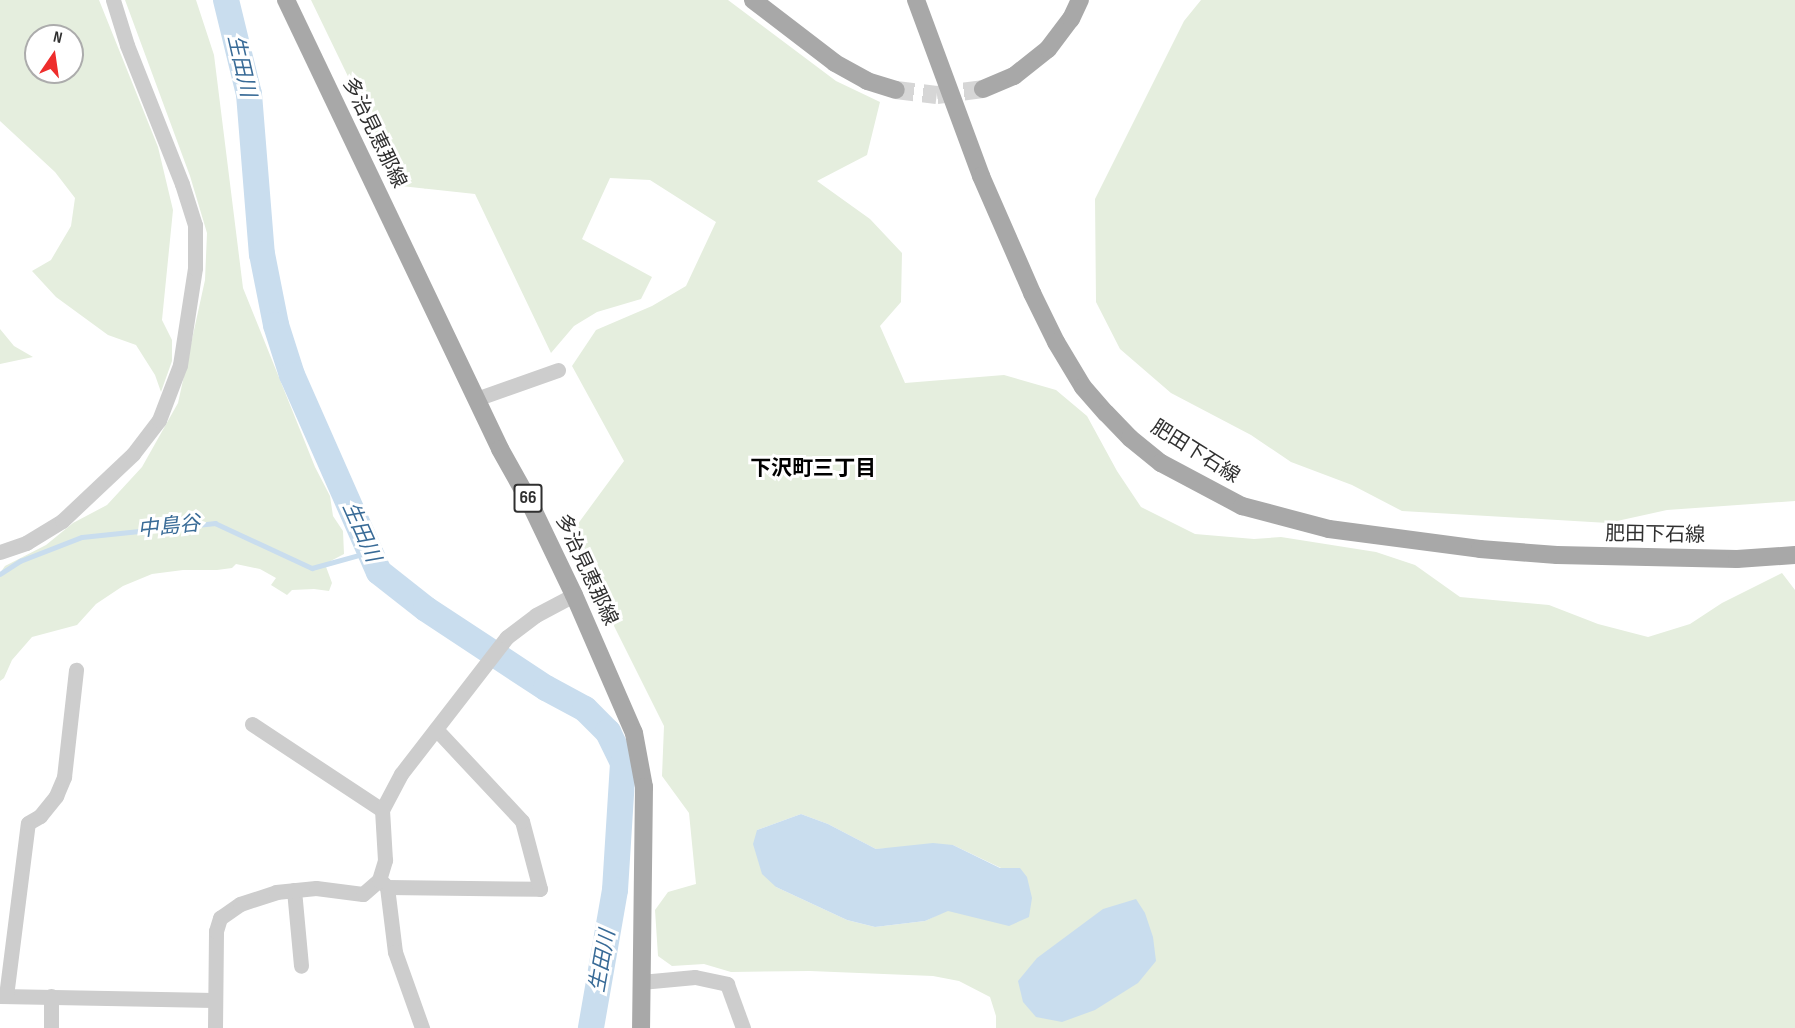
<!DOCTYPE html>
<html>
<head>
<meta charset="utf-8">
<style>
  body { margin:0 }
  #map { position:relative; width:1795px; height:1028px; overflow:hidden; background:#fff; font-family:"Sofia Sans Condensed","Noto Sans JP",sans-serif }
  div>[style] { position:absolute }
  .green>* { inset:0; background:#e5eede }
  .water>* { inset:0; background:#c9ddee }
  .stream>* { height:4.5px; margin:-2.25px; padding:0 2.25px; transform-origin:2.25px; border-radius:2.25px; background:#c9ddee }
  .river>* { height:26px; margin:-13px; padding:0 13px; transform-origin:13px; border-radius:13px; background:#c9ddee }
  .major-tunnel>* { height:18px; margin-top:-9px; transform-origin:0; background:repeating-linear-gradient(90deg,#d6d6d6 0 18px,transparent 0 27px) }
  .minor>* { height:15px; margin:-7.5px; padding:0 7.5px; transform-origin:7.5px; border-radius:7.5px; background:#cdcdcd }
  .major>* { height:18px; margin:-9px; padding:0 9px; transform-origin:9px; border-radius:9px; background:#a8a8a8 }
  span { translate:-50% -50%; white-space:nowrap; text-align:center; line-height:1.15; -webkit-text-stroke:6px #fff; paint-order:stroke }
  .shield-label span { padding:2px 4px; background:#fff; border:2px solid; border-radius:4px; -webkit-text-stroke-width:0 }
  .shield-label { font-size:18px; color:#303030; font-weight:700 }
  .street-label { font-size:20px; color:#303030 }
  .water-label { font-size:21px; color:#396b97; font-style:italic }
  .neighbourhood-label { font-size:21px; color:#000; font-weight:700 }
  .north { position:absolute; left:24px; top:24px; width:60px; height:60px; box-sizing:border-box; background:#fff; border:2px solid #acacac; border-radius:50%; rotate:13deg; font-size:16px; font-weight:700; line-height:24px; text-align:center; color:#303030 }
  .north::after { content:''; display:block; margin:auto; width:21px; height:27px; background:#ee2d2c; clip-path:polygon(50% 0,100% 100%,50% 72%,0 100%) }
</style>
</head>
<body>
<div id="map">
  <div class="green">
    <i style="clip-path:polygon(evenodd,0 0,99px 0,158px 147px,173px 210px,162px 320px,172px 340px,172px 361px,161px 392px,155px 375px,136px 345px,108px 335px,56px 297px,32px 271px,51px 260px,71px 226px,75px 198px,55px 172px,0 121px,0 0,36px 36px,72px 36px,72px 72px,36px 72px,36px 36px)"></i>
    <i style="clip-path:polygon(125px 0,196px 0,214px 55px,243px 288px,315px 467px,330px 496px,333px 516px,343px 531px,344px 554px,325px 564px,332px 583px,329px 591px,314px 589px,292px 590px,287px 595px,271px 585px,276px 578px,260px 569px,236px 564px,232px 568px,217px 570px,183px 570px,152px 574px,123px 586px,96px 604px,77px 625px,32px 637px,12px 660px,4px 678px,0 681px,0 573px,5px 566px,46px 545px,73px 523px,107px 505px,142px 467px,178px 403px,205px 280px,207px 233px,190px 176px)"></i>
    <i style="clip-path:polygon(evenodd,311px 0,728px 0,836px 81px,880px 102px,867px 155px,817px 181px,870px 219px,902px 253px,901px 302px,880px 326px,905px 383px,1004px 375px,1056px 390px,1087px 416px,1117px 471px,1141px 507px,1195px 534px,1254px 539px,1281px 537px,1376px 552px,1415px 565px,1460px 597px,1549px 605px,1598px 624px,1648px 637px,1690px 624px,1722px 603px,1782px 573px,1795px 590px,1795px 1028px,996px 1028px,996px 1016px,990px 997px,959px 981px,933px 976px,810px 971px,731px 972px,704px 964px,672px 966px,658px 956px,655px 910px,668px 892px,696px 884px,689px 813px,662px 776px,664px 726px,569px 536px,624px 461px,572px 366px,596px 330px,652px 306px,686px 286px,716px 222px,650px 180px,610px 178px,582px 239px,652px 277px,641px 299px,597px 312px,574px 326px,551px 353px,475px 194px,401px 186px,311px 0,801px 814px,828px 824px,876px 849px,953px 845px,1001px 868px,1020px 868px,975px 916px,948px 910px,925px 921px,875px 927px,847px 920px,776px 887px,757px 830px,801px 814px)"></i>
    <i style="clip-path:polygon(1201px 0,1795px 0,1795px 501px,1667px 510px,1608px 523px,1402px 511px,1352px 485px,1291px 462px,1251px 435px,1171px 393px,1120px 349px,1096px 302px,1095px 199px,1184px 21px)"></i>
    <i style="clip-path:polygon(0 329px,14px 346px,33px 357px,0 364px)"></i>
  </div>
  <div class="water">
    <i style="clip-path:polygon(801px 814px,828px 824px,876px 849px,933px 843px,953px 845px,1000px 868px,1020px 868px,1027px 877px,1032px 898px,1029px 917px,1009px 926px,948px 911px,925px 921px,875px 927px,847px 920px,776px 887px,762px 874px,753px 844px,757px 830px)"></i>
    <i style="clip-path:polygon(1136px 899px,1145px 913px,1153px 937px,1156px 961px,1138px 983px,1095px 1010px,1062px 1022px,1036px 1017px,1023px 1002px,1018px 981px,1037px 958px,1103px 909px)"></i>
  </div>
  <div class="stream">
    <i style="left:0;top:574px;width:24px;rotate:-33deg"></i>
    <i style="left:20px;top:561px;width:66px;rotate:-21.2deg"></i>
    <i style="left:82px;top:537px;width:134px;rotate:-6deg"></i>
    <i style="left:215px;top:523px;width:107px;rotate:24.9deg"></i>
    <i style="left:312px;top:568px;width:60px;rotate:-15.4deg"></i>
  </div>
  <div class="river">
    <i style="left:226px;top:0;width:97px;rotate:76.3deg"></i>
    <i style="left:249px;top:94px;width:161px;rotate:85.4deg"></i>
    <i style="left:262px;top:254px;width:72px;rotate:78.8deg"></i>
    <i style="left:276px;top:325px;width:52px;rotate:72.3deg"></i>
    <i style="left:292px;top:375px;width:215px;rotate:66.2deg"></i>
    <i style="left:379px;top:572px;width:60px;rotate:38.2deg"></i>
    <i style="left:426px;top:609px;width:144px;rotate:33.4deg"></i>
    <i style="left:546px;top:688px;width:44px;rotate:28.3deg"></i>
    <i style="left:585px;top:709px;width:33px;rotate:45deg"></i>
    <i style="left:608px;top:732px;width:34px;rotate:64deg"></i>
    <i style="left:623px;top:763px;width:127px;rotate:93.6deg"></i>
    <i style="left:615px;top:890px;width:140px;rotate:99.9deg"></i>
  </div>
  <div class="major-tunnel">
    <i style="left:896px;top:90px;width:41px;rotate:7deg"></i>
    <i style="left:937px;top:95px;width:46px;rotate:-7.4deg"></i>
  </div>
  <div class="minor">
    <i style="left:476px;top:399px;width:87px;rotate:-19.5deg"></i>
    <i style="left:0;top:552px;width:28px;rotate:-19deg"></i>
    <i style="left:26px;top:543px;width:42px;rotate:-31.4deg"></i>
    <i style="left:62px;top:521px;width:98px;rotate:-43.3deg"></i>
    <i style="left:133px;top:454px;width:43px;rotate:-52.6deg"></i>
    <i style="left:159px;top:420px;width:59px;rotate:-69.1deg"></i>
    <i style="left:180px;top:365px;width:98px;rotate:-81.2deg"></i>
    <i style="left:195px;top:268px;width:43px;rotate:-90deg"></i>
    <i style="left:195px;top:225px;width:43px;rotate:-107.6deg"></i>
    <i style="left:182px;top:184px;width:149px;rotate:-111.6deg"></i>
    <i style="left:127px;top:45px;width:47px;rotate:-107.3deg"></i>
    <i style="left:252px;top:724px;width:156px;rotate:33.5deg"></i>
    <i style="left:380px;top:880px;width:10px;rotate:45deg"></i>
    <i style="left:387px;top:887px;width:65px;rotate:83deg"></i>
    <i style="left:395px;top:952px;width:81px;rotate:70.4deg"></i>
    <i style="left:387px;top:887px;width:153px;rotate:0.7deg"></i>
    <i style="left:540px;top:889px;width:70px;rotate:-104.8deg"></i>
    <i style="left:522px;top:821px;width:126px;rotate:-133.1deg"></i>
    <i style="left:294px;top:890px;width:76px;rotate:84.7deg"></i>
    <i style="left:641px;top:982px;width:54px;rotate:-5.3deg"></i>
    <i style="left:695px;top:977px;width:33px;rotate:12deg"></i>
    <i style="left:727px;top:984px;width:47px;rotate:70deg"></i>
    <i style="left:0;top:996px;width:214px;rotate:1.1deg"></i>
    <i style="left:6px;top:996px;width:174px;rotate:-82.8deg"></i>
    <i style="left:28px;top:823px;width:14px;rotate:-30deg"></i>
    <i style="left:40px;top:816px;width:26px;rotate:-51deg"></i>
    <i style="left:56px;top:796px;width:21px;rotate:-67deg"></i>
    <i style="left:64px;top:777px;width:108px;rotate:-83.6deg"></i>
    <i style="left:51px;top:996px;width:32px;rotate:90deg"></i>
    <i style="left:215px;top:1028px;width:97px;rotate:-89.4deg"></i>
    <i style="left:216px;top:931px;width:14px;rotate:-73deg"></i>
    <i style="left:220px;top:918px;width:24px;rotate:-35deg"></i>
    <i style="left:240px;top:904px;width:38px;rotate:-18deg"></i>
    <i style="left:276px;top:892px;width:40px;rotate:-5.7deg"></i>
    <i style="left:316px;top:888px;width:47px;rotate:7.3deg"></i>
    <i style="left:363px;top:894px;width:21px;rotate:-41deg"></i>
    <i style="left:379px;top:880px;width:21px;rotate:-73deg"></i>
    <i style="left:385px;top:860px;width:50px;rotate:-93.4deg"></i>
    <i style="left:382px;top:810px;width:41px;rotate:-62.2deg"></i>
    <i style="left:401px;top:774px;width:173px;rotate:-52.3deg"></i>
    <i style="left:507px;top:637px;width:36px;rotate:-37deg"></i>
    <i style="left:536px;top:615px;width:43px;rotate:-27.8deg"></i>
  </div>
  <div class="major">
    <i style="left:286px;top:0;width:497px;rotate:64.5deg"></i>
    <i style="left:500px;top:449px;width:57px;rotate:60.8deg"></i>
    <i style="left:528px;top:499px;width:106px;rotate:64.4deg"></i>
    <i style="left:574px;top:595px;width:150px;rotate:66.5deg"></i>
    <i style="left:634px;top:733px;width:55px;rotate:79.5deg"></i>
    <i style="left:644px;top:787px;width:241px;rotate:90.7deg"></i>
    <i style="left:753px;top:0;width:103px;rotate:37.5deg"></i>
    <i style="left:835px;top:63px;width:37px;rotate:29deg"></i>
    <i style="left:867px;top:81px;width:30px;rotate:17deg"></i>
    <i style="left:916px;top:0;width:188px;rotate:69.7deg"></i>
    <i style="left:981px;top:176px;width:128px;rotate:66.4deg"></i>
    <i style="left:1032px;top:293px;width:55px;rotate:63.9deg"></i>
    <i style="left:1056px;top:342px;width:52px;rotate:59deg"></i>
    <i style="left:1083px;top:387px;width:35px;rotate:49deg"></i>
    <i style="left:1106px;top:413px;width:35px;rotate:46deg"></i>
    <i style="left:1130px;top:438px;width:40px;rotate:39deg"></i>
    <i style="left:1161px;top:463px;width:92px;rotate:28deg"></i>
    <i style="left:1242px;top:506px;width:90px;rotate:14.8deg"></i>
    <i style="left:1329px;top:529px;width:152px;rotate:7.5deg"></i>
    <i style="left:1480px;top:549px;width:77px;rotate:4.5deg"></i>
    <i style="left:1557px;top:555px;width:180px;rotate:1.3deg"></i>
    <i style="left:1737px;top:559px;width:58px;rotate:-3.9deg"></i>
    <i style="left:983px;top:89px;width:34px;rotate:-23deg"></i>
    <i style="left:1014px;top:76px;width:43px;rotate:-38.5deg"></i>
    <i style="left:1048px;top:49px;width:38px;rotate:-53deg"></i>
    <i style="left:1071px;top:19px;width:21px;rotate:-65deg"></i>
  </div>
  <div class="shield-label">
    <span style="left:528px;top:498px">66</span>
  </div>
  <div class="street-label">
    <span style="left:374px;top:133px;rotate:64deg">多治見恵那線</span>
    <span style="left:1195px;top:452px;rotate:32deg">肥田下石線</span>
    <span style="left:1655px;top:535px;rotate:1deg">肥田下石線</span>
    <span style="left:586px;top:570px;rotate:65deg">多治見恵那線</span>
  </div>
  <div class="water-label">
    <span style="left:241px;top:66px;rotate:77deg">生田川</span>
    <span style="left:169px;top:527px;rotate:-6deg">中島谷</span>
    <span style="left:361px;top:532px;rotate:66deg">生田川</span>
    <span style="left:603px;top:961px;rotate:-80deg">生田川</span>
  </div>
  <div class="neighbourhood-label">
    <span style="left:813px;top:469px">下沢町三丁目</span>
  </div>
  <div class="north">N</div>
</div>
</body>
</html>
